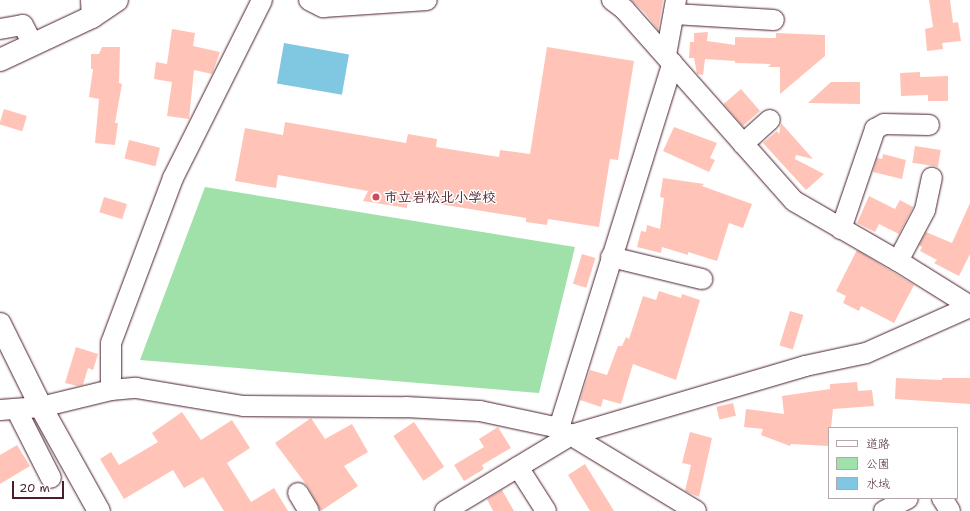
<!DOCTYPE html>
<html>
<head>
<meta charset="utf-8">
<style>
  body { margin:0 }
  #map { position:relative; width:970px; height:511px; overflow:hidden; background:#fff; font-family:"Shantell Sans","Klee One",sans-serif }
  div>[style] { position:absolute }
  .green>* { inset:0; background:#a0e0a9 }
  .water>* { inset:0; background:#80c8e1; transform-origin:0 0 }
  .building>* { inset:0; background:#ffc4b7; transform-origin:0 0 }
  .roads { filter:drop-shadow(0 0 1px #4a1f2b) drop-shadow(0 0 1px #4a1f2b) }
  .minor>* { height:20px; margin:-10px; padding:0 10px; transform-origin:10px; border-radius:10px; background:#fff }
  .tertiary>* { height:22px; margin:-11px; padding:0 11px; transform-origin:11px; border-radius:11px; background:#fff }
  .dots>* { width:11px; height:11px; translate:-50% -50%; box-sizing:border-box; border:2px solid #fff; border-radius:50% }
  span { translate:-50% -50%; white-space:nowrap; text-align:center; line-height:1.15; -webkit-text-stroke:3px #fff; paint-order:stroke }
  .poi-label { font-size:14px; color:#4a1f2b; font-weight:700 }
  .left { translate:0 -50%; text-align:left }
  .legend { position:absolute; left:828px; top:427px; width:130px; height:72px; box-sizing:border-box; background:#fff; border:1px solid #b7a5aa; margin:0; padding:5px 7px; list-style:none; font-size:12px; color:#4a1f2b }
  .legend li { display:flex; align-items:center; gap:8px; height:20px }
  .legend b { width:20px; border:1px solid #b7a5aa }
  .scale { position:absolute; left:12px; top:481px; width:52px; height:18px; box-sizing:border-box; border:2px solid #4a1f2b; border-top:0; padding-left:5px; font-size:12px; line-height:14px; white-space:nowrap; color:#4a1f2b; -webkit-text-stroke:3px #fff; paint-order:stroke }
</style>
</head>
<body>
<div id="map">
  <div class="green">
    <i style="clip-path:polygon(205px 187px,575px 247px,539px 393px,140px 360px)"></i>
  </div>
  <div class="water">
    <i style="left:284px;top:43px;width:66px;height:41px;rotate:10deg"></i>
  </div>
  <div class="building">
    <i style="clip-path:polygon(631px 0,663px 0,658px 30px,644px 12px)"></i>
    <i style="clip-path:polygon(929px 0,950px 0,953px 23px,958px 22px,961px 41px,942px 43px,943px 49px,927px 51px,925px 29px,933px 27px)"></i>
    <i style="clip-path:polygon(172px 29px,195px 33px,193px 46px,220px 52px,212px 74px,194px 70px,189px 119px,167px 116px,172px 82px,154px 79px,156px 62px,167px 64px)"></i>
    <i style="clip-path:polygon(708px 32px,707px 41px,735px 45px,735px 37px,776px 38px,776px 33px,825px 35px,825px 56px,780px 94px,780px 67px,768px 67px,771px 64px,735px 63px,735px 61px,705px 59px,703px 75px,697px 74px,694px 58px,689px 58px,690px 42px,694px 42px,694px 33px)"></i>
    <i style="clip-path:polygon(102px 47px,120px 47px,119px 83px,122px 84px,115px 123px,118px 123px,115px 145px,95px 143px,99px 99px,89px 97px,93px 69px,91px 69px,91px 54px,99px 54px)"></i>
    <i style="clip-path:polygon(547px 47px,634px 61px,618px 160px,610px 159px,599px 227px,548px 219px,547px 225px,526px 222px,526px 218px,408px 199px,407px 208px,363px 201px,368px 191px,278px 175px,276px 188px,235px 181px,245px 128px,283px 135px,285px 122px,406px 143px,408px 134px,437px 139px,436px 147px,499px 157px,500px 150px,530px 154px)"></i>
    <i style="clip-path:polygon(920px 72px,920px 77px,948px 76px,948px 101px,928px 101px,928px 95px,901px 96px,900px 73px)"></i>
    <i style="clip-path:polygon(831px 82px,860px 82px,860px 104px,808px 103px)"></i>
    <i style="left:741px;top:89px;width:29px;height:23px;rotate:49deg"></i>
    <i style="left:4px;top:109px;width:24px;height:16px;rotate:17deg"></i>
    <i style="clip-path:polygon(781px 123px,813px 159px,796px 155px,795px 159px,824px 174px,806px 190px,763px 143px,777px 131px,779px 134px)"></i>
    <i style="clip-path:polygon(674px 127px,717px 143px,710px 158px,715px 160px,709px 172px,663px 151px)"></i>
    <i style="left:129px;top:140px;width:32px;height:19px;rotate:14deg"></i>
    <i style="left:915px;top:146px;width:26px;height:17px;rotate:9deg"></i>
    <i style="clip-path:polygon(883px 154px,906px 160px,902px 179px,873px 172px,877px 158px,882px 159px)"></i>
    <i style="clip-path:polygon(663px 178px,704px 184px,702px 186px,752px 204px,743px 228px,729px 223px,717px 261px,688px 252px,688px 255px,662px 247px,661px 253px,637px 247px,641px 231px,646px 232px,647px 225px,660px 229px,664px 198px,660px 197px)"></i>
    <i style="clip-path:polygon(869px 196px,895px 209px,900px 200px,913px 207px,899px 234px,879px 224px,875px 232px,857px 223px)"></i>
    <i style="left:104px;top:197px;width:24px;height:16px;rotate:17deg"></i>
    <i style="clip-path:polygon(970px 203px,970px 254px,959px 276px,934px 263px,937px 260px,920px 251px,922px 247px,919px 245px,926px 232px,952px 243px)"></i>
    <i style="clip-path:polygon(857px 250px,914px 285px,894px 323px,861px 306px,859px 311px,843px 303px,846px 296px,836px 291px)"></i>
    <i style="left:582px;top:254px;width:14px;height:31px;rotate:17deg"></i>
    <i style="clip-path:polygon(659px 291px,681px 298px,682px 294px,700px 300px,676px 380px,633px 364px,621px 404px,603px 399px,601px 407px,580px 400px,590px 370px,607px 375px,618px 346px,622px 346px,626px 337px,629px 339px,643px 296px,656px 300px)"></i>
    <i style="left:790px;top:311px;width:14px;height:36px;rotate:17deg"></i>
    <i style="clip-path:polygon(76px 347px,98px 354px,93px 370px,88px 368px,83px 385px,77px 386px,65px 383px)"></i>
    <i style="clip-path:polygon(896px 378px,942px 380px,942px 378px,970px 378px,970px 404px,895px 399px)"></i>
    <i style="clip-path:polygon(857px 382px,858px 391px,872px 390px,874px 406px,833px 409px,829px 446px,791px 444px,790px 446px,761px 435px,763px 429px,744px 427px,746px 409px,784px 414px,782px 396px,830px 389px,830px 384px)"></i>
    <i style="left:733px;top:403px;width:13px;height:17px;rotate:77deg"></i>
    <i style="clip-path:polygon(182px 412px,201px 440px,232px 420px,250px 448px,227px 463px,251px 502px,274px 488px,288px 511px,224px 511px,203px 477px,184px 488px,173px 470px,124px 499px,100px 459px,111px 452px,119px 465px,158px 442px,152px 433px)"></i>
    <i style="clip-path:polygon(311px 418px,325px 439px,352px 424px,368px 452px,344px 466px,358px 486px,321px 511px,308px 487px,275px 443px)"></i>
    <i style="left:414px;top:422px;width:54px;height:25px;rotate:56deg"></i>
    <i style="clip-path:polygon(498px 427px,511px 448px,482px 465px,484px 469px,464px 481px,454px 465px,484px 447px,479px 439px)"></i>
    <i style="clip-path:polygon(690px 432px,712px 438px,699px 497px,685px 491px,691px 465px,682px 463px)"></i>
    <i style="clip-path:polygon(17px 445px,30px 466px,0 484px,0 455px)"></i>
    <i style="clip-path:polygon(585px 464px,614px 511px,590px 511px,568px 475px)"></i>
    <i style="clip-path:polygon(502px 490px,514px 511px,493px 511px,487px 499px)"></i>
  </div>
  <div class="roads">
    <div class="minor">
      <i style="left:91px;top:0;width:17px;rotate:87deg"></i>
      <i style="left:309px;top:0;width:16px;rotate:27deg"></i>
      <i style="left:323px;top:7px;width:104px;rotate:-3.9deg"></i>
      <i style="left:612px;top:0;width:15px;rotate:37deg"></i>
      <i style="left:624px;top:9px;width:256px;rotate:48.5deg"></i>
      <i style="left:794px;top:201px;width:120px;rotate:30deg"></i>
      <i style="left:898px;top:261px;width:85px;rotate:32deg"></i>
      <i style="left:674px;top:14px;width:100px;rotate:3.4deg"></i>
      <i style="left:0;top:29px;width:23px;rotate:-10deg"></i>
      <i style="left:23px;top:25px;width:22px;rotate:63deg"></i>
      <i style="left:666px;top:55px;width:56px;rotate:-79.7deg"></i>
      <i style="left:743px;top:144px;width:36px;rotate:-42deg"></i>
      <i style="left:841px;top:229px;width:106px;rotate:-71.2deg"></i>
      <i style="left:875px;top:129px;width:10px;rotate:-29deg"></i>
      <i style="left:884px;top:124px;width:45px;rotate:1.3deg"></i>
      <i style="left:611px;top:257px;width:94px;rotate:13.6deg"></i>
      <i style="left:898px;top:261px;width:58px;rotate:-62.1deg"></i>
      <i style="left:925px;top:210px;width:33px;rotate:-78deg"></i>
      <i style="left:111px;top:390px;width:47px;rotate:-90deg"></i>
      <i style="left:111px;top:343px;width:176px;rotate:-69.4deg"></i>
      <i style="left:173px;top:178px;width:199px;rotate:-63.4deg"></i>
      <i style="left:16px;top:409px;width:77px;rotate:63.1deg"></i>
      <i style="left:0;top:410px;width:41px;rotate:-4.2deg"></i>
      <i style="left:41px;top:407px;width:72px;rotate:-13.7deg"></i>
      <i style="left:111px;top:390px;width:25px;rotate:-5deg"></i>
      <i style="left:136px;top:388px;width:109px;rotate:9.5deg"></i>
      <i style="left:243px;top:406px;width:163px;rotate:0.4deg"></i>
      <i style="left:406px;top:407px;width:74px;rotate:3.1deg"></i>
      <i style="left:480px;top:411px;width:81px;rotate:12.1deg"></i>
      <i style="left:559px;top:428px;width:160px;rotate:31.2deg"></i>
      <i style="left:559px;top:428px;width:382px;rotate:-72.7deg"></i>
      <i style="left:518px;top:467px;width:52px;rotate:57.5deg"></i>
      <i style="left:298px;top:493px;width:21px;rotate:59deg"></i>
      <i style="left:942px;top:498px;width:15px;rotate:58deg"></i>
      <i style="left:445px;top:511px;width:147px;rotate:-31.1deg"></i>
      <i style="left:571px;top:435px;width:244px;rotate:-16.4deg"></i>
      <i style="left:805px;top:366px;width:62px;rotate:-12deg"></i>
      <i style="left:866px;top:353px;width:114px;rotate:-23.9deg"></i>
      <i style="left:884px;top:511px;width:27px;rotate:-28deg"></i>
    </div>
    <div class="tertiary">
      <i style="left:0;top:60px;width:102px;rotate:-25.1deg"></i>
      <i style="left:92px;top:17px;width:30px;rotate:-34deg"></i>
      <i style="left:0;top:324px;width:93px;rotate:63.7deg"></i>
      <i style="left:41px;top:407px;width:119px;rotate:60.9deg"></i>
    </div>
  </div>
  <div class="dots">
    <i style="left:376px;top:197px;background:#d1495b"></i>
  </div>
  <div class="poi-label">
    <span class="left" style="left:384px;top:197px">市立岩松北小学校</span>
  </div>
  <ul class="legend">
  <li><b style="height:5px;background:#fff"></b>道路</li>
  <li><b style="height:11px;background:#a0e0a9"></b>公園</li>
  <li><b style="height:11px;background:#80c8e1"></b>水域</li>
  </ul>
  <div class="scale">20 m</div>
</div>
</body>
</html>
